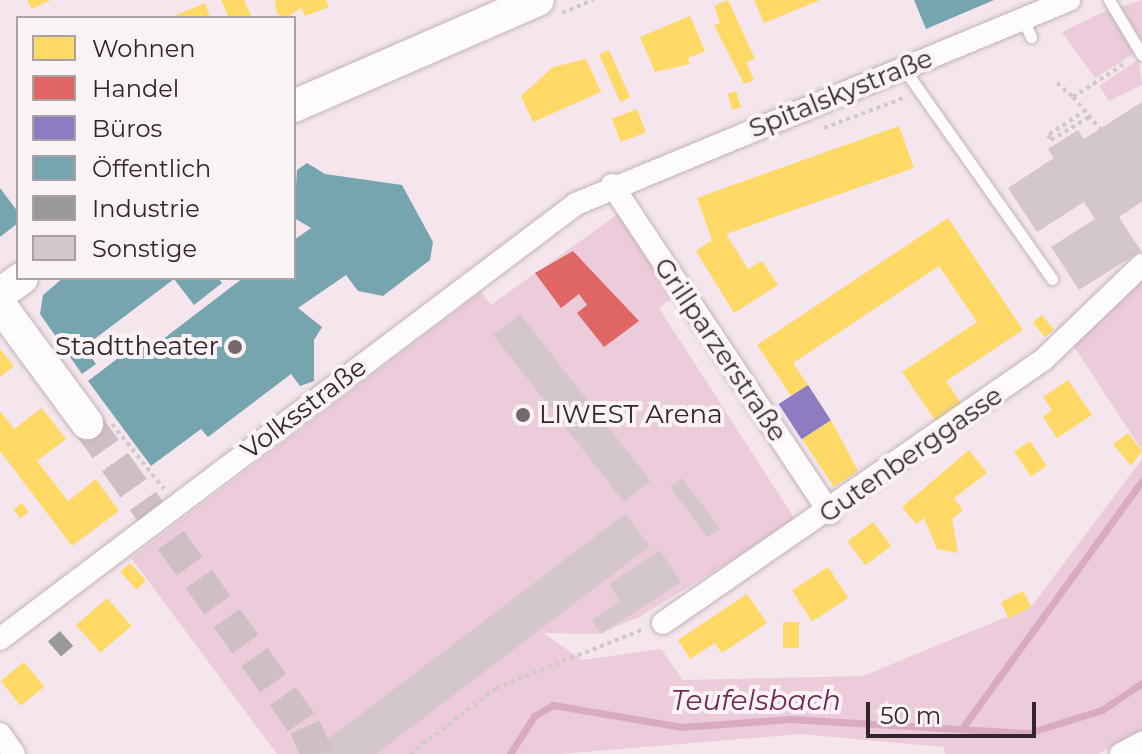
<!DOCTYPE html>
<html>
<head>
<meta charset="utf-8">
<style>
  body { margin:0 }
  #map { position:relative; width:1142px; height:754px; overflow:hidden; background:#f5e5ed; font-family:Montserrat,sans-serif }
  div>[style] { position:absolute }
  .green>* { inset:0; background:#eccbdb }
  .homes>* { inset:0; background:#ffd966; transform-origin:0 0 }
  .shops>* { inset:0; background:#e06666 }
  .offices>* { inset:0; background:#8e7cc3; transform-origin:0 0 }
  .public>* { inset:0; background:#76a5af }
  .industry>* { inset:0; background:#999; transform-origin:0 0 }
  .stream>* { height:7px; margin:-3.5px; padding:0 3.5px; transform-origin:3.5px; border-radius:3.5px; background:#daa9c2 }
  .building>* { inset:0; background:#d4c6cd; transform-origin:0 0 }
  .secondary-tunnel>* { height:32px; margin-top:-16px; transform-origin:0; background:repeating-linear-gradient(90deg,#cebfc6 0 32px,transparent 0 48px) }
  .path>* { height:4px; margin-top:-2px; transform-origin:0; background:repeating-linear-gradient(90deg,#cfc9cb 0 4px,transparent 0 8px) }
  .roads { filter:drop-shadow(0 0 2px #c0b3b9) drop-shadow(0 0 2px #c0b3b9) }
  .lane>* { height:11px; margin:-5.5px; padding:0 5.5px; transform-origin:5.5px; border-radius:5.5px; background:#fefbfc }
  .street>* { height:22px; margin:-11px; padding:0 11px; transform-origin:11px; border-radius:11px; background:#fefbfc }
  .secondary>* { height:32px; margin:-16px; padding:0 16px; transform-origin:16px; border-radius:16px; background:#fefbfc }
  .dots>* { width:22px; height:22px; translate:-50% -50%; box-sizing:border-box; border:4px solid #faf3f6; border-radius:50% }
  span { translate:-50% -50%; white-space:nowrap; text-align:center; line-height:1.15; -webkit-text-stroke:8px #faf3f6; paint-order:stroke }
  .street-label { font-size:26px; color:#32252b }
  .poi-label { font-size:26px; color:#32252b }
  .right { translate:-100% -50%; text-align:right }
  .left { translate:0 -50%; text-align:left }
  .water-label { font-size:28px; color:#732854; font-style:italic }
  .legend { position:absolute; left:16px; top:16px; width:280px; height:264px; box-sizing:border-box; background:#faf3f6; border:2px solid #aaa1a5; margin:0; padding:10px 14px; list-style:none; font-size:24px; color:#32252b }
  .legend li { display:flex; align-items:center; gap:16px; height:40px }
  .legend b { width:40px; border:2px solid #aaa1a5 }
  .scale { position:absolute; left:866px; top:702px; width:170px; height:36px; box-sizing:border-box; border:4px solid #32252b; border-top:0; padding-left:10px; font-size:24px; line-height:28px; white-space:nowrap; color:#32252b; -webkit-text-stroke:6px #faf3f6; paint-order:stroke }
</style>
</head>
<body>
<div id="map">
  <div class="green">
    <i style="clip-path:polygon(1142px 0,1142px 41px,1121px 7px)"></i>
    <i style="clip-path:polygon(1108px 10px,1135px 53px,1095px 78px,1062px 32px)"></i>
    <i style="clip-path:polygon(1139px 59px,1142px 85px,1109px 101px,1099px 86px)"></i>
    <i style="clip-path:polygon(618px 214px,674px 297px,659px 308px,796px 521px,639px 617px,598px 634px,543px 633px,582px 660px,661px 649px,683px 680px,863px 676px,1031px 607px,1142px 459px,1142px 730px,1098px 754px,945px 754px,944px 747px,800px 734px,560px 754px,277px 754px,131px 558px,481px 292px,491px 305px)"></i>
    <i style="clip-path:polygon(1142px 278px,1142px 450px,1073px 345px)"></i>
  </div>
  <div class="homes">
    <i style="clip-path:polygon(27px 0,51px 0,32px 9px)"></i>
    <i style="clip-path:polygon(221px 0,244px 0,252px 18px,229px 18px)"></i>
    <i style="clip-path:polygon(275px 0,326px 0,329px 7px,305px 16px,301px 8px,286px 18px,277px 14px)"></i>
    <i style="clip-path:polygon(728px 0,755px 59px,746px 62px,754px 80px,744px 84px,714px 25px,720px 23px,714px 6px)"></i>
    <i style="clip-path:polygon(754px 0,820px 0,764px 23px)"></i>
    <i style="clip-path:polygon(205px 3px,210px 18px,169px 18px)"></i>
    <i style="clip-path:polygon(690px 16px,705px 51px,688px 58px,690px 64px,655px 72px,640px 37px)"></i>
    <i style="left:609px;top:50px;width:52px;height:11px;rotate:66deg"></i>
    <i style="clip-path:polygon(586px 59px,601px 92px,533px 122px,521px 96px,553px 67px)"></i>
    <i style="left:736px;top:91px;width:17px;height:9px;rotate:73deg"></i>
    <i style="left:637px;top:109px;width:25px;height:27px;rotate:69deg"></i>
    <i style="clip-path:polygon(899px 126px,914px 168px,726px 234px,748px 269px,762px 261px,778px 285px,734px 313px,696px 251px,712px 240px,697px 198px)"></i>
    <i style="clip-path:polygon(948px 218px,1023px 330px,946px 381px,963px 406px,937px 423px,902px 372px,977px 322px,939px 266px,793px 363px,808px 385px,791px 396px,757px 345px)"></i>
    <i style="left:1042px;top:315px;width:19px;height:12px;rotate:51deg"></i>
    <i style="clip-path:polygon(0 349px,14px 366px,0 377px)"></i>
    <i style="clip-path:polygon(1068px 380px,1092px 415px,1057px 438px,1043px 417px,1052px 410px,1043px 397px)"></i>
    <i style="clip-path:polygon(42px 408px,66px 439px,37px 461px,68px 501px,96px 479px,119px 511px,72px 546px,0 451px,0 411px,14px 429px)"></i>
    <i style="clip-path:polygon(831px 420px,858px 471px,834px 487px,802px 439px)"></i>
    <i style="clip-path:polygon(1128px 433px,1142px 451px,1131px 466px,1113px 444px)"></i>
    <i style="left:1030px;top:441px;width:30px;height:19px;rotate:56deg"></i>
    <i style="clip-path:polygon(969px 450px,987px 473px,954px 498px,963px 510px,952px 519px,958px 553px,937px 549px,924px 518px,916px 524px,902px 507px)"></i>
    <i style="left:22px;top:503px;width:11px;height:11px;rotate:52deg"></i>
    <i style="left:873px;top:522px;width:30px;height:32px;rotate:53deg"></i>
    <i style="left:130px;top:563px;width:24px;height:13px;rotate:48deg"></i>
    <i style="left:828px;top:567px;width:37px;height:43px;rotate:57deg"></i>
    <i style="left:1023px;top:591px;width:18px;height:25px;rotate:63deg"></i>
    <i style="clip-path:polygon(747px 594px,767px 623px,722px 653px,715px 643px,690px 659px,678px 640px)"></i>
    <i style="left:107px;top:598px;width:37px;height:41px;rotate:49deg"></i>
    <i style="left:783px;top:622px;width:16px;height:26px"></i>
    <i style="left:24px;top:662px;width:32px;height:30px;rotate:51deg"></i>
  </div>
  <div class="shops">
    <i style="clip-path:polygon(573px 251px,639px 321px,604px 347px,577px 313px,587px 305px,579px 294px,561px 308px,535px 273px)"></i>
  </div>
  <div class="offices">
    <i style="left:808px;top:385px;width:42px;height:35px;rotate:57deg"></i>
  </div>
  <div class="public">
    <i style="clip-path:polygon(914px 0,994px 0,926px 29px)"></i>
    <i style="clip-path:polygon(307px 163px,325px 174px,402px 185px,433px 242px,430px 260px,383px 296px,358px 291px,346px 275px,298px 308px,322px 327px,314px 340px,314px 381px,300px 386px,291px 374px,208px 437px,201px 429px,151px 466px,88px 381px,142px 340px,150px 349px,243px 278px,294px 278px,294px 240px,311px 228px,294px 218px,297px 170px)"></i>
    <i style="clip-path:polygon(0 188px,18px 212px,18px 223px,0 237px)"></i>
    <i style="clip-path:polygon(63px 278px,218px 278px,222px 283px,194px 305px,174px 279px,84px 347px,96px 364px,82px 374px,40px 314px,43px 295px)"></i>
  </div>
  <div class="industry">
    <i style="left:60px;top:631px;width:20px;height:16px;rotate:49deg"></i>
  </div>
  <div class="stream">
    <i style="left:963px;top:727px;width:304px;rotate:-54deg"></i>
    <i style="left:510px;top:754px;width:45px;rotate:-57.7deg"></i>
    <i style="left:534px;top:716px;width:22px;rotate:-30deg"></i>
    <i style="left:553px;top:705px;width:131px;rotate:9.7deg"></i>
    <i style="left:682px;top:727px;width:108px;rotate:-4.2deg"></i>
    <i style="left:790px;top:719px;width:238px;rotate:3.4deg"></i>
    <i style="left:1028px;top:733px;width:77px;rotate:-17.3deg"></i>
    <i style="left:1102px;top:710px;width:48px;rotate:-34deg"></i>
  </div>
  <div class="building">
    <i style="clip-path:polygon(1142px 102px,1142px 202px,1119px 217px,1141px 251px,1079px 290px,1051px 247px,1095px 219px,1084px 202px,1037px 232px,1008px 188px,1054px 158px,1048px 149px,1078px 130px,1084px 139px)"></i>
    <i style="left:520px;top:314px;width:212px;height:34px;rotate:52deg"></i>
    <i style="left:682px;top:478px;width:63px;height:15px;rotate:53deg"></i>
    <i style="clip-path:polygon(625px 514px,650px 546px,376px 754px,319px 754px,315px 749px)"></i>
    <i style="clip-path:polygon(660px 550px,681px 582px,601px 634px,592px 620px,620px 602px,609px 584px)"></i>
  </div>
  <div class="secondary-tunnel">
    <i style="left:87px;top:423px;width:374px;rotate:54.4deg"></i>
    <i style="left:305px;top:727px;width:30px;rotate:66deg"></i>
  </div>
  <div class="path">
    <i style="left:562px;top:13px;width:34px;rotate:-23deg"></i>
    <i style="left:1057px;top:83px;width:21px;rotate:41deg"></i>
    <i style="left:1073px;top:97px;width:64px;rotate:-32.9deg"></i>
    <i style="left:1073px;top:97px;width:42px;rotate:49.8deg"></i>
    <i style="left:1086px;top:110px;width:45px;rotate:146.7deg"></i>
    <i style="left:1048px;top:135px;width:6px;rotate:59deg"></i>
    <i style="left:1051px;top:140px;width:47px;rotate:-31deg"></i>
    <i style="left:824px;top:128px;width:88px;rotate:-20.7deg"></i>
    <i style="left:112px;top:424px;width:83px;rotate:51.3deg"></i>
    <i style="left:410px;top:754px;width:108px;rotate:-37.5deg"></i>
    <i style="left:496px;top:688px;width:157px;rotate:-21.7deg"></i>
  </div>
  <div class="roads">
    <div class="lane">
      <i style="left:1109px;top:0;width:64px;rotate:59deg"></i>
      <i style="left:1023px;top:19px;width:20px;rotate:66deg"></i>
      <i style="left:904px;top:69px;width:257px;rotate:54.8deg"></i>
    </div>
    <div class="street">
      <i style="left:612px;top:185px;width:394px;rotate:56.4deg"></i>
      <i style="left:663px;top:623px;width:462px;rotate:-34.7deg"></i>
      <i style="left:1043px;top:360px;width:137px;rotate:-43.8deg"></i>
      <i style="left:0;top:639px;width:722px;rotate:-37.06deg"></i>
      <i style="left:576px;top:204px;width:534px;rotate:-22.48deg"></i>
      <i style="left:0;top:734px;width:24px;rotate:55deg"></i>
      <i style="left:1121px;top:754px;width:24px;rotate:-28deg"></i>
    </div>
    <div class="secondary">
      <i style="left:294px;top:106px;width:266px;rotate:-23.5deg"></i>
      <i style="left:0;top:294px;width:27px;rotate:-36deg"></i>
      <i style="left:0;top:305px;width:147px;rotate:53.6deg"></i>
    </div>
  </div>
  <div class="dots">
    <i style="left:235px;top:347px;background:#76686f"></i>
    <i style="left:523px;top:415px;background:#76686f"></i>
  </div>
  <div class="street-label">
    <span style="left:841px;top:94px;rotate:-22deg">Spitalskystraße</span>
    <span style="left:720px;top:350px;rotate:56deg">Grillparzerstraße</span>
    <span style="left:304px;top:409px;rotate:-37deg">Volksstraße</span>
    <span style="left:911px;top:455px;rotate:-35deg">Gutenberggasse</span>
  </div>
  <div class="poi-label">
    <span class="right" style="left:219px;top:347px">Stadttheater</span>
    <span class="left" style="left:539px;top:415px">LIWEST Arena</span>
  </div>
  <div class="water-label">
    <span style="left:756px;top:700px">Teufelsbach</span>
  </div>
  <ul class="legend">
  <li><b style="height:22px;background:#ffd966"></b>Wohnen</li>
  <li><b style="height:22px;background:#e06666"></b>Handel</li>
  <li><b style="height:22px;background:#8e7cc3"></b>Büros</li>
  <li><b style="height:22px;background:#76a5af"></b>Öffentlich</li>
  <li><b style="height:22px;background:#999"></b>Industrie</li>
  <li><b style="height:22px;background:#d4c6cd"></b>Sonstige</li>
  </ul>
  <div class="scale">50 m</div>
</div>
</body>
</html>
